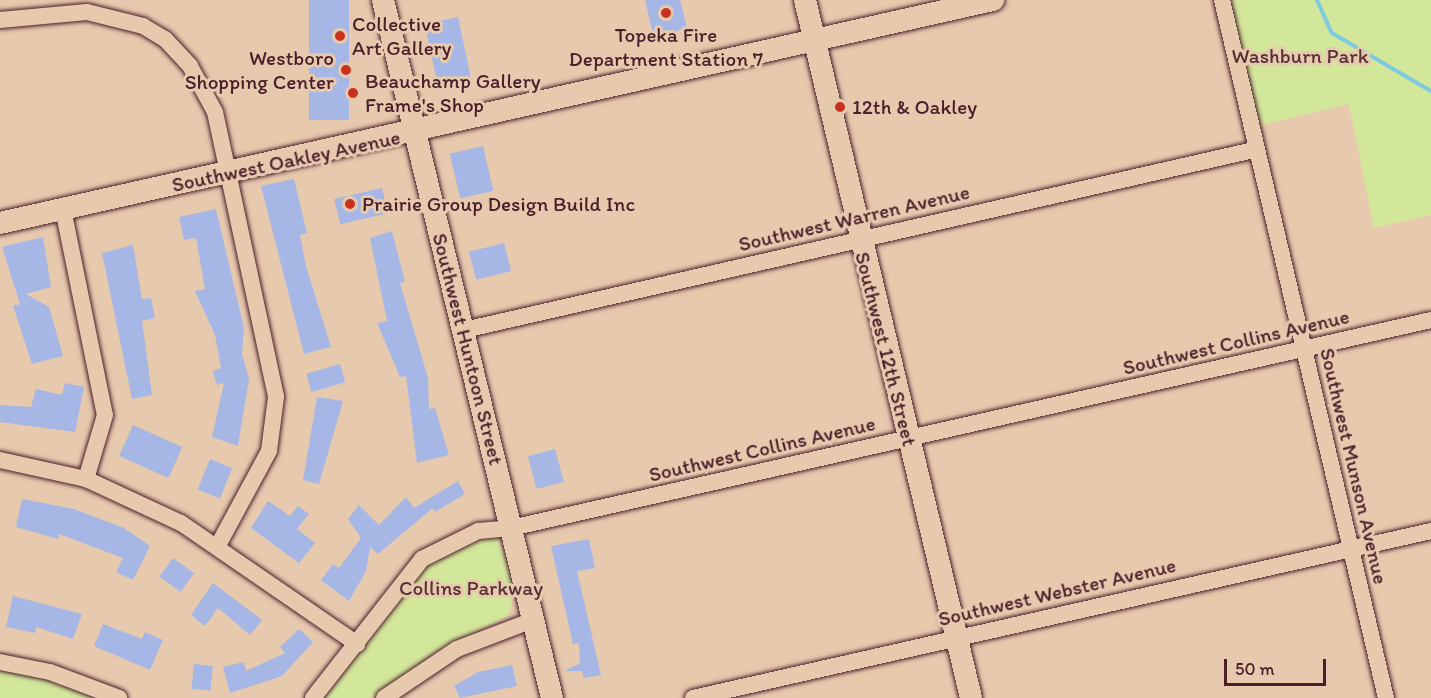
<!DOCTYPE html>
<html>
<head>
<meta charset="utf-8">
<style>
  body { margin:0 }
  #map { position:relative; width:1431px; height:698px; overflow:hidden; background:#e7c9ae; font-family:Itim,sans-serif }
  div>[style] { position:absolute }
  .green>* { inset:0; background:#d3e79b }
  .stream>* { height:4px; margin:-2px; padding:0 2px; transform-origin:2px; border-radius:2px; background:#7ecade }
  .building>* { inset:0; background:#a6b7e6; transform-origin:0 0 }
  .roads { filter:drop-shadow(0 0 2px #4a1f2b) drop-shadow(0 0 2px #4a1f2b) }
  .street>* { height:16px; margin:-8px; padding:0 8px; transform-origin:8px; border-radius:8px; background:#e7c9ae }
  .secondary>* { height:22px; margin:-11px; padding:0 11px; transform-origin:11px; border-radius:11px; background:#e7c9ae }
  .dots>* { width:16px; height:16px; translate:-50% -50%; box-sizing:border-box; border:3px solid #e7c9ae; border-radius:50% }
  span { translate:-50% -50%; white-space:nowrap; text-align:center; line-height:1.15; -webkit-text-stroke:6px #e7c9ae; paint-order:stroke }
  .poi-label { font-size:21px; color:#4a1f2b }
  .left { translate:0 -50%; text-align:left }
  .right { translate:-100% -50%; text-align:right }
  .park-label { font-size:21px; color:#583336 }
  .street-label { font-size:21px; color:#4a1f2b }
  .scale { position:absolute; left:1224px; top:659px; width:102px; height:27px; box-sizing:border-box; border:3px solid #4a1f2b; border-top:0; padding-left:8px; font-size:18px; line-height:21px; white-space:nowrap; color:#4a1f2b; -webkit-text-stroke:4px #e7c9ae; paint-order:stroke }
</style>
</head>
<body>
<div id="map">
  <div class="green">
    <i style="clip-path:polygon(1230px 0,1431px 0,1431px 215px,1374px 228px,1349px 104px,1257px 126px)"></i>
    <i style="clip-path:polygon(498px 537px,516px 591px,508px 616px,431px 654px,372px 698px,325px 698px,431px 560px,481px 538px)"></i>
    <i style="clip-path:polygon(0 670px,43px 678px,101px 698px,0 698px)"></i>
  </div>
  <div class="stream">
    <i style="left:1317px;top:0;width:36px;rotate:66deg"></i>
    <i style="left:1332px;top:33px;width:115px;rotate:30.4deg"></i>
  </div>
  <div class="building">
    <i style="left:309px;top:0;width:40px;height:120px"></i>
    <i style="clip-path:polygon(645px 0,680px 0,687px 27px,664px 36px,652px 30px)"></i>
    <i style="left:458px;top:17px;width:61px;height:34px;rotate:78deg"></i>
    <i style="left:483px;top:146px;width:46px;height:34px;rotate:77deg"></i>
    <i style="clip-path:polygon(294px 179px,307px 233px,300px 235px,306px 266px,331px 347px,304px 354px,261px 186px)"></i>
    <i style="left:382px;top:188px;width:26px;height:49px;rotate:77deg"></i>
    <i style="clip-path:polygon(216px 209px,244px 328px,242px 354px,249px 379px,238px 446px,212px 437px,224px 383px,217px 385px,213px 371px,221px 368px,215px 335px,195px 291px,205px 289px,196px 238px,184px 240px,179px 217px)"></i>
    <i style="clip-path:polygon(392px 231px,405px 282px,400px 283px,428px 378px,429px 409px,435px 408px,449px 455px,417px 463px,406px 376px,400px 377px,377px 323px,387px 321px,370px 238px)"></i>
    <i style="clip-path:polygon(43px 237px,51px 287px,26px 294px,49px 307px,63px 356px,32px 364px,13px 306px,20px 304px,2px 247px)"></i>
    <i style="left:504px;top:243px;width:29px;height:36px;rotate:76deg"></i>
    <i style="clip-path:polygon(133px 245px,142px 299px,151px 298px,155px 318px,142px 321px,152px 395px,132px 399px,102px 253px)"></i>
    <i style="left:340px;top:364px;width:19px;height:35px;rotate:74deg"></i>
    <i style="clip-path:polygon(65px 383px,84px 387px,75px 432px,0 422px,0 405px,31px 407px,36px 389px,62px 395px)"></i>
    <i style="clip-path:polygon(317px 397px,343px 401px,319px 484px,303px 480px)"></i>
    <i style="left:133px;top:425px;width:54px;height:34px;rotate:24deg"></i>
    <i style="left:555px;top:449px;width:34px;height:28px;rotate:75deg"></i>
    <i style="left:210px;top:459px;width:24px;height:33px;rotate:22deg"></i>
    <i style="clip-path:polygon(458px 481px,465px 494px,435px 512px,433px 508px,378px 554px,370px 547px,366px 571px,349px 601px,321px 580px,333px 564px,339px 568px,361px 538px,348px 519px,359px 505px,379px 525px,406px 497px,414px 508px)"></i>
    <i style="clip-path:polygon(22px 499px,74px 509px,124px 528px,150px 546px,133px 580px,116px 572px,123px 558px,59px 534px,58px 539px,16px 527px)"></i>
    <i style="clip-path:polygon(268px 501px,290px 516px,298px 506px,309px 514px,297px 529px,315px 543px,299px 563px,251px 528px)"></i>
    <i style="clip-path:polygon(589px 539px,595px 568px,577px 571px,601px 675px,584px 678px,582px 671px,565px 671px,580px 663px,579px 643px,573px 644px,551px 546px)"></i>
    <i style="left:173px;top:558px;width:26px;height:23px;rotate:36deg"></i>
    <i style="clip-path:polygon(213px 583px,262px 620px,250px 635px,218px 608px,205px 626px,191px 615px)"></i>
    <i style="clip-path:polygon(13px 596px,82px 614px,73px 639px,36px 627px,35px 633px,6px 627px)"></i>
    <i style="clip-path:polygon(103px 624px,142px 639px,145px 632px,163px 640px,150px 670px,94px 646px)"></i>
    <i style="clip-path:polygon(299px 629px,313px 642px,282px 676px,230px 693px,223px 667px,244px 662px,246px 671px,285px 653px,280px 647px)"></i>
    <i style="left:194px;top:664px;width:19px;height:25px;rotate:6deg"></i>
    <i style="clip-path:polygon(512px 665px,517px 686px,460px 698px,454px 686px,478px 672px)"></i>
  </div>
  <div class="roads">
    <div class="street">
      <i style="left:1222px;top:0;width:717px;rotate:76.78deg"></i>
      <i style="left:0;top:20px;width:87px;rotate:-5.3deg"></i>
      <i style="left:87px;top:12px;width:58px;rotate:14deg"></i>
      <i style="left:143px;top:26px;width:26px;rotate:31deg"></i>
      <i style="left:165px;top:39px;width:37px;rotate:47deg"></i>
      <i style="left:190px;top:66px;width:52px;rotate:61.5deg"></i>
      <i style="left:215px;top:112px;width:291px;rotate:77.9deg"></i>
      <i style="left:276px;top:397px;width:54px;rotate:97.4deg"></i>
      <i style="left:269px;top:451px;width:109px;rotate:118.4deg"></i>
      <i style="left:63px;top:209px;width:210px;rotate:78.5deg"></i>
      <i style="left:105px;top:415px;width:67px;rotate:106.5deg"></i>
      <i style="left:464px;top:330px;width:810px;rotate:-12.84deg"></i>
      <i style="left:0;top:460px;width:88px;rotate:12.5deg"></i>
      <i style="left:86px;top:479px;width:105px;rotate:24.9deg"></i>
      <i style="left:181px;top:523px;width:214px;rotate:34.5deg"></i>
      <i style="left:0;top:662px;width:51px;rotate:11.3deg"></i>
      <i style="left:50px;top:672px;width:74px;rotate:20.6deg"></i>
      <i style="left:313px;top:698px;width:177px;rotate:-51.9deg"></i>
      <i style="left:422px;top:559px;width:63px;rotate:-26.6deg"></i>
      <i style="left:478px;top:531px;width:33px;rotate:-5deg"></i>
      <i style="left:511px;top:528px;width:943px;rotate:-12.74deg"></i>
      <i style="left:384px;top:698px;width:88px;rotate:-33.9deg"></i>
      <i style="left:457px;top:649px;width:81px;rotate:-20.9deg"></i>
      <i style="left:693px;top:698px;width:757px;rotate:-12.75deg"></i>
    </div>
    <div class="secondary">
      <i style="left:383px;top:0;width:718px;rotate:76.39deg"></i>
      <i style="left:805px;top:0;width:717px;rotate:76.62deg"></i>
      <i style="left:0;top:223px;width:1018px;rotate:-12.66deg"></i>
    </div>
  </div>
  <div class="dots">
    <i style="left:666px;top:13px;background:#c8321e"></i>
    <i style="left:340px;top:36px;background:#c8321e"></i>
    <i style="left:346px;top:70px;background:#c8321e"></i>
    <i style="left:353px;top:93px;background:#c8321e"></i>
    <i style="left:840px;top:107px;background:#c8321e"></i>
    <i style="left:350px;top:204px;background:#c8321e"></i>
  </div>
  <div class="poi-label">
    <span class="left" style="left:352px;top:36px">Collective<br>Art Gallery</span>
    <span style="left:666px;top:47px">Topeka Fire<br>Department Station 7</span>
    <span class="right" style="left:334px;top:70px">Westboro<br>Shopping Center</span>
    <span class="left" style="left:365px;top:93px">Beauchamp Gallery<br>Frame's Shop</span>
    <span class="left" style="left:852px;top:107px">12th &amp; Oakley</span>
    <span class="left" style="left:362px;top:204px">Prairie Group Design Build Inc</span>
  </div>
  <div class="park-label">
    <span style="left:1300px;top:56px">Washburn Park</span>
    <span style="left:471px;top:588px">Collins Parkway</span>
  </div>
  <div class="street-label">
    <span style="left:286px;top:161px;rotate:-12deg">Southwest Oakley Avenue</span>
    <span style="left:854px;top:218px;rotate:-13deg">Southwest Warren Avenue</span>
    <span style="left:1236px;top:342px;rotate:-13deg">Southwest Collins Avenue</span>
    <span style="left:468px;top:349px;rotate:76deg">Southwest Huntoon Street</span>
    <span style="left:886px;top:349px;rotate:76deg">Southwest 12th Street</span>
    <span style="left:762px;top:449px;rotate:-13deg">Southwest Collins Avenue</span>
    <span style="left:1354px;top:466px;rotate:77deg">Southwest Munson Avenue</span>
    <span style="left:1057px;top:592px;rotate:-13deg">Southwest Webster Avenue</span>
  </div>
  <div class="scale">50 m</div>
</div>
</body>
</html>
